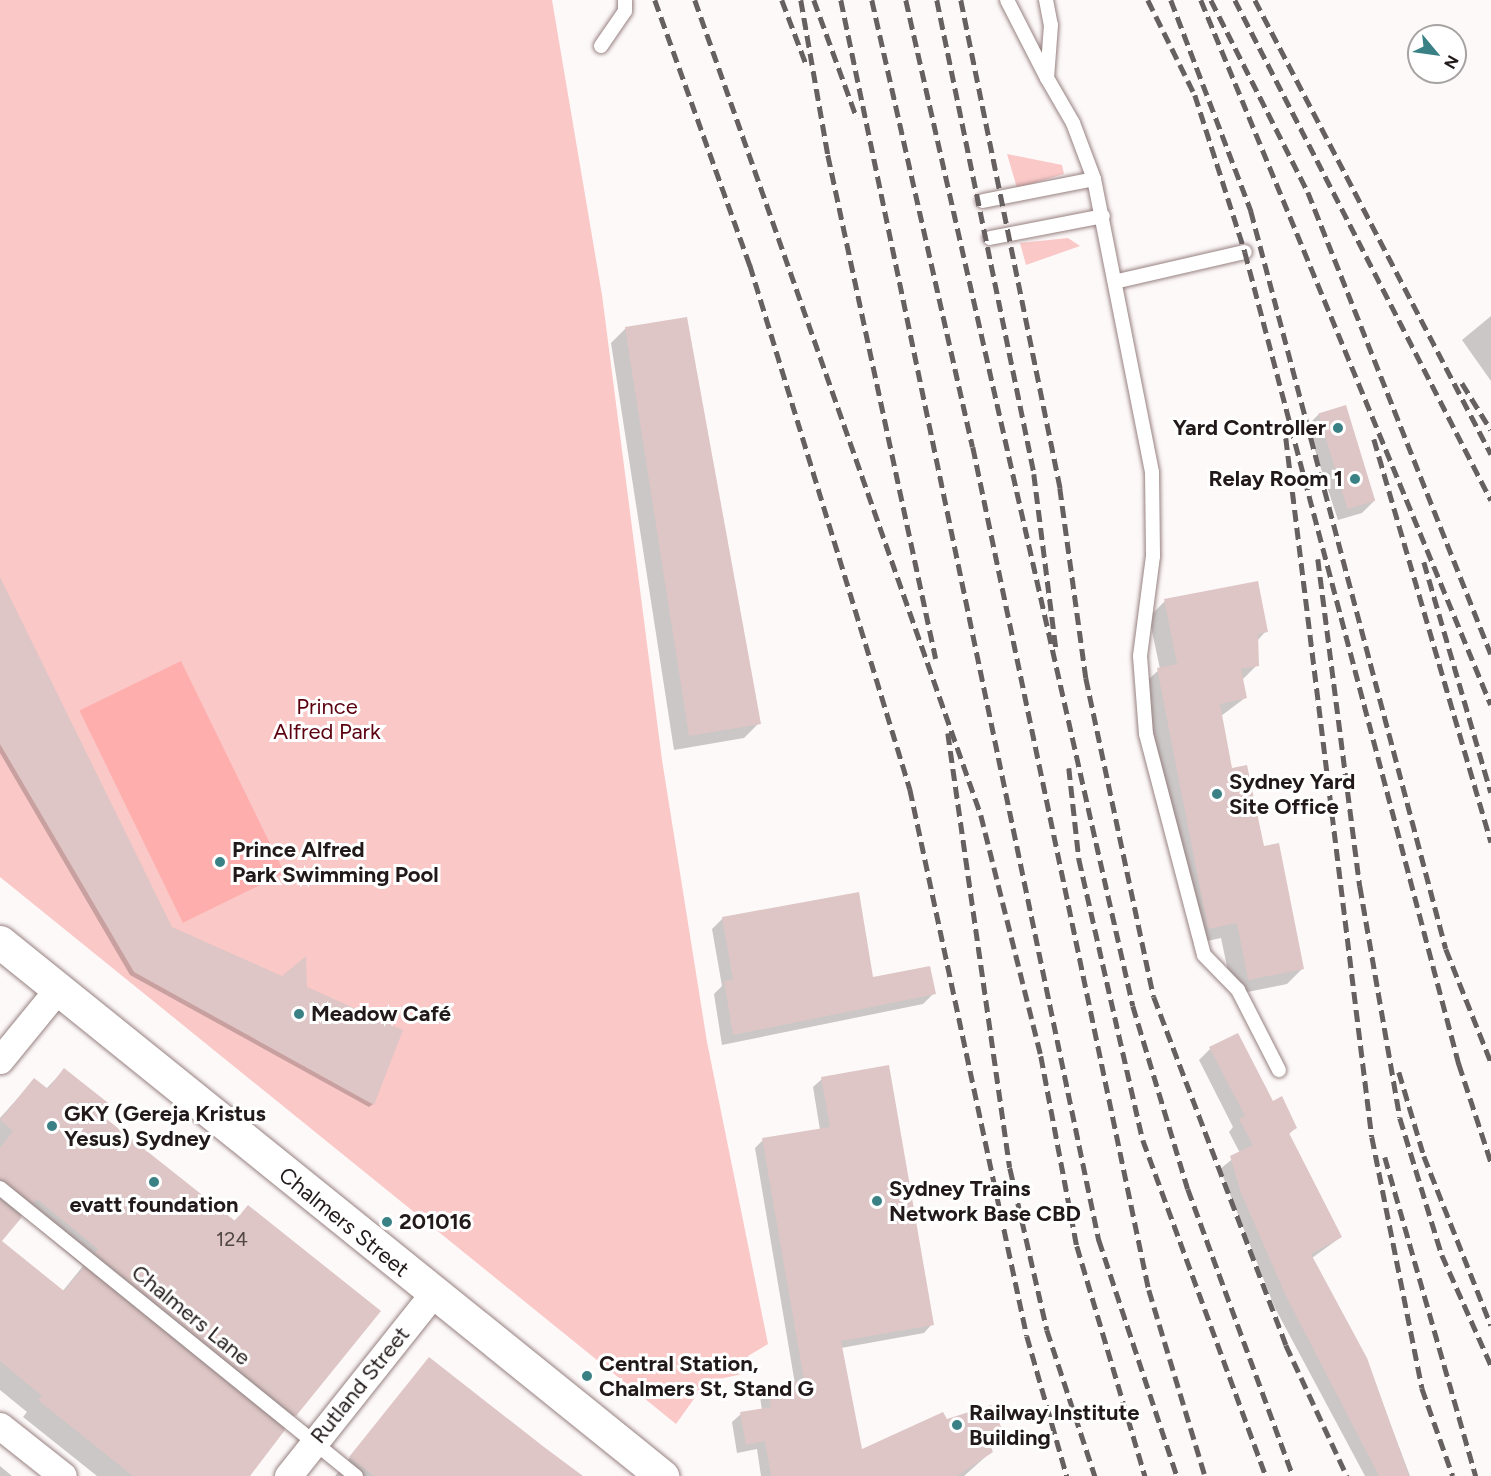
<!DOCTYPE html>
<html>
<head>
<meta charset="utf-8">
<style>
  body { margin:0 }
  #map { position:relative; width:1491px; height:1476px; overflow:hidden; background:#fef9f9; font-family:Figtree,sans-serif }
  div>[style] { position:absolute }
  .green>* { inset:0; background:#fac8c7 }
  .water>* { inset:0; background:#feafad; transform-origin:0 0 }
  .shadow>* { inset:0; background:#0003 }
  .building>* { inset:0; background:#ddc6c5; transform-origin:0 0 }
  .roads { filter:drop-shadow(0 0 2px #978181) drop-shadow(0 0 2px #978181) }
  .service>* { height:14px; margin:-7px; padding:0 7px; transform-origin:7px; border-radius:7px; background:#fff }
  .minor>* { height:27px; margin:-13.5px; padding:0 13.5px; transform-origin:13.5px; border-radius:13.5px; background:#fff }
  .secondary>* { height:33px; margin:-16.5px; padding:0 16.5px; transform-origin:16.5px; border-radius:16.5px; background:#fff }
  .rail>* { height:4.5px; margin-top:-2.25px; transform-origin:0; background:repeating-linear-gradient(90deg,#676060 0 12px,transparent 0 18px) }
  .dots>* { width:16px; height:16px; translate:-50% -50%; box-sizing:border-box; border:3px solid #fff; border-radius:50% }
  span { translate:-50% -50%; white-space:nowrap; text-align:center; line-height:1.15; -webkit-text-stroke:6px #fff; paint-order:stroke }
  .number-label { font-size:20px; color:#514545 }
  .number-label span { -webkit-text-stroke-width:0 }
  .poi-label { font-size:22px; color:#221a1a; font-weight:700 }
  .right { translate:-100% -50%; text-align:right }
  .left { translate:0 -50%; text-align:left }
  .park-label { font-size:22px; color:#5c0010 }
  .street-label { font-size:22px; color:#221a1a }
  .north { position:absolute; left:1407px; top:24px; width:60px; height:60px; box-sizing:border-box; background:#fff; border:2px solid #a7a3a3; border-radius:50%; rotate:119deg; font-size:16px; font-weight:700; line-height:24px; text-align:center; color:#221a1a }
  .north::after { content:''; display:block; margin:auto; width:21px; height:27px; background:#398185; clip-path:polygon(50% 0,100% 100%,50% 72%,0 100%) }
</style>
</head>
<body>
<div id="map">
  <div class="green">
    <i style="clip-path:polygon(0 0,552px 0,602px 295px,662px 760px,707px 1042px,768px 1344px,748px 1356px,751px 1372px,706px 1382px,676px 1424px,0 877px)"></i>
    <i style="clip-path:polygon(1007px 154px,1062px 165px,1064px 174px,1017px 188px)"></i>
    <i style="clip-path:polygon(1068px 238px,1080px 246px,1026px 265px,1020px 243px)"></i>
  </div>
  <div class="water">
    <i style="left:181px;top:661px;width:236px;height:113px;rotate:64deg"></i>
  </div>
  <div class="shadow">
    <i style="clip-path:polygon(1491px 316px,1491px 381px,1462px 340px)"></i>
    <i style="clip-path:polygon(626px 328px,759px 723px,744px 738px,674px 750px,611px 343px)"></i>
    <i style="clip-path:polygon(1319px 414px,1374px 501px,1362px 513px,1338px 520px,1307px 426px)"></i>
    <i style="clip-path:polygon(1165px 601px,1266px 631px,1257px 641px,1257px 665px,1242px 680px,1245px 698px,1221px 716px,1231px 770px,1303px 968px,1287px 984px,1233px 995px,1221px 938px,1193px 944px,1142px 685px,1160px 669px,1149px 617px)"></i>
    <i style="clip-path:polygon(0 604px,171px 928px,305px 988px,373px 1104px,369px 1107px,130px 975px,0 753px)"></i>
    <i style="clip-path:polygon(723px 918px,872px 979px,934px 993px,923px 1004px,722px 1045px,714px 994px,722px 986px,712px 929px)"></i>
    <i style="clip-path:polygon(1210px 1049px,1295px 1128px,1288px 1135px,1341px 1237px,1312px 1258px,1366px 1359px,1410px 1476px,1365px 1476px,1275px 1308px,1220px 1169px,1240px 1153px,1229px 1132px,1233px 1127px,1199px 1060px)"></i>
    <i style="clip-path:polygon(evenodd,64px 1070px,101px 1117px,233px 1222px,248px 1207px,295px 1415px,247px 1476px,97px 1476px,23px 1417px,27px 1412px,0 1390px,0 1118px,34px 1080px,46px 1089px,64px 1070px,22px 1215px,83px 1266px,62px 1292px,0 1242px,22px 1215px)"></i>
    <i style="clip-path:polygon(822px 1079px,932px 1324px,924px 1333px,841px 1348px,861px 1451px,946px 1421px,1001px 1430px,987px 1442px,992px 1451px,964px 1476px,761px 1476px,757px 1449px,737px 1453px,732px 1422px,741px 1414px,762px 1410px,760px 1397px,768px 1388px,795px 1384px,755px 1148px,763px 1140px,820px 1130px,813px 1087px)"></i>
    <i style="clip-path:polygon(429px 1359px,580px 1476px,335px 1476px)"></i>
    <i style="clip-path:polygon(0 1466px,12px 1476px,0 1476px)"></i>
  </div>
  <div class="building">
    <i style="clip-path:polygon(687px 317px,761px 724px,689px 736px,625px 327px)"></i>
    <i style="left:1346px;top:405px;width:100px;height:29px;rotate:73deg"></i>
    <i style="clip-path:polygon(0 577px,172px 927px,282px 976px,306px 956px,307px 987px,403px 1030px,374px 1105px,134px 972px,0 744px)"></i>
    <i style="clip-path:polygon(1258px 581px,1268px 632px,1258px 634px,1259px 666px,1241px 669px,1247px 698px,1220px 704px,1232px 768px,1247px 765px,1264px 846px,1279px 843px,1304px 969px,1248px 980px,1237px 923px,1208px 929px,1157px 668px,1177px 664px,1164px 599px)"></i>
    <i style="clip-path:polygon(859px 892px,873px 977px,930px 966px,936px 994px,733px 1035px,724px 981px,733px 980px,722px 917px)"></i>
    <i style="clip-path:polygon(1238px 1033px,1273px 1101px,1282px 1096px,1297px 1128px,1289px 1133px,1342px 1237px,1311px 1254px,1367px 1358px,1409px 1476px,1379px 1476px,1286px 1296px,1241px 1193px,1230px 1156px,1253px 1145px,1239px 1119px,1245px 1116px,1209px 1047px)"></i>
    <i style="clip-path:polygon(889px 1065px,934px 1325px,841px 1341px,862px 1449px,943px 1412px,947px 1419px,991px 1405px,1003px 1431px,987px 1438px,993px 1452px,957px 1476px,771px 1476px,765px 1441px,746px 1445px,740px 1412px,771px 1407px,768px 1387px,804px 1380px,762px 1138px,830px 1127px,821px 1077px)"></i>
    <i style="clip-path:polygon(64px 1068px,112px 1106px,104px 1117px,235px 1221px,248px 1205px,381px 1311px,296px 1416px,95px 1253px,98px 1249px,37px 1199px,33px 1203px,0 1179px,0 1148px,13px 1131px,0 1120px,34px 1078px,48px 1089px)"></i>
    <i style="clip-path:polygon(0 1200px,22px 1217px,2px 1241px,64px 1291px,84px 1267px,285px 1430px,250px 1476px,133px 1476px,38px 1400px,42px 1396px,0 1361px)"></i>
    <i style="clip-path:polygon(429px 1357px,544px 1447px,583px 1476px,374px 1476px,349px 1457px)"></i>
  </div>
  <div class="roads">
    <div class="service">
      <i style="left:1007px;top:0;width:88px;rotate:62.9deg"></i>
      <i style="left:1046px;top:0;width:25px;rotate:79deg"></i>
      <i style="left:1051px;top:25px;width:53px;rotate:94.3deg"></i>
      <i style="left:1047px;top:78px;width:52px;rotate:60deg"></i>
      <i style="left:1073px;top:123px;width:60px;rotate:69.4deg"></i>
      <i style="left:1094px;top:179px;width:299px;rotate:78.8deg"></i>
      <i style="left:1152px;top:472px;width:84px;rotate:89.3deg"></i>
      <i style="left:1153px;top:556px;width:101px;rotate:97.4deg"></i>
      <i style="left:1140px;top:656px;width:78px;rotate:85.6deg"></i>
      <i style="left:1146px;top:734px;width:228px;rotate:75.3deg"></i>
      <i style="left:1204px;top:955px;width:49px;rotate:45.8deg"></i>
      <i style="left:1238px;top:990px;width:90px;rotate:62.9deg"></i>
      <i style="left:601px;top:46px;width:42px;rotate:-55.6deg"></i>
      <i style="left:625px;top:11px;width:11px;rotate:-90deg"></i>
      <i style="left:983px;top:201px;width:113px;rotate:-11.2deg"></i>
      <i style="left:990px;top:238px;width:115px;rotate:-11deg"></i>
      <i style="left:1118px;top:281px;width:130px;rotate:-12.9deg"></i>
      <i style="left:0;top:1188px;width:458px;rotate:39deg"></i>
    </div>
    <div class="minor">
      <i style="left:0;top:1060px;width:92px;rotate:-50.8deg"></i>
      <i style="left:0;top:1426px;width:80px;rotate:38.4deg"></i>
      <i style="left:288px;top:1476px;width:233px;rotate:-51.5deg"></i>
    </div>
    <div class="secondary">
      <i style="left:0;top:942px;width:851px;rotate:38.89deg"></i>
    </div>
  </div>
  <div class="rail">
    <i style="left:655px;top:0;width:282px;rotate:70.3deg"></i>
    <i style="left:750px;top:265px;width:548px;rotate:73.02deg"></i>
    <i style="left:910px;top:789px;width:559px;rotate:77.93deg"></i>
    <i style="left:1027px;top:1336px;width:146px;rotate:74.1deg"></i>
    <i style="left:695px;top:0;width:864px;rotate:70.66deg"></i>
    <i style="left:981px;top:815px;width:248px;rotate:76deg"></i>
    <i style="left:1041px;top:1056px;width:193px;rotate:79.3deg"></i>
    <i style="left:1077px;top:1246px;width:240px;rotate:73.5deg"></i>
    <i style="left:782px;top:0;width:68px;rotate:69.4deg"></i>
    <i style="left:801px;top:0;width:157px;rotate:80.1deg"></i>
    <i style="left:828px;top:155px;width:515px;rotate:77.91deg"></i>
    <i style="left:814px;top:0;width:126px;rotate:70deg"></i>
    <i style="left:841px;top:0;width:1267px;rotate:78.25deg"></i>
    <i style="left:1099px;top:1240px;width:249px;rotate:71.7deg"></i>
    <i style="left:872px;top:0;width:458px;rotate:77.3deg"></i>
    <i style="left:973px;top:447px;width:861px;rotate:78.21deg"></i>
    <i style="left:1149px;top:1290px;width:194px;rotate:73.2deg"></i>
    <i style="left:906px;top:0;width:1031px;rotate:77.28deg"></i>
    <i style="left:1133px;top:1006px;width:191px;rotate:73.3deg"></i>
    <i style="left:1188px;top:1189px;width:306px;rotate:69.9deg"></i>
    <i style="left:937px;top:0;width:484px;rotate:78.4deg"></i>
    <i style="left:1034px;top:474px;width:176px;rotate:82.8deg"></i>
    <i style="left:961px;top:0;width:498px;rotate:78.5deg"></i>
    <i style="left:1060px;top:488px;width:192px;rotate:82.2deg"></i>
    <i style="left:1086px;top:678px;width:326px;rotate:78deg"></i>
    <i style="left:1154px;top:997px;width:372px;rotate:69.2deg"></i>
    <i style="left:1286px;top:1345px;width:145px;rotate:65deg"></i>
    <i style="left:1148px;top:0;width:106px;rotate:63.7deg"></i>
    <i style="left:1195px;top:95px;width:165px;rotate:72.3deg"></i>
    <i style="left:1245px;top:252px;width:840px;rotate:75.24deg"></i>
    <i style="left:1459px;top:1064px;width:103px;rotate:71.9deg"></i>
    <i style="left:1171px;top:0;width:226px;rotate:69.2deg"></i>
    <i style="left:1251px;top:211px;width:763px;rotate:75.2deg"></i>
    <i style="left:1446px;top:949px;width:122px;rotate:68.3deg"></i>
    <i style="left:1201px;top:0;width:762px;rotate:67.64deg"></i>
    <i style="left:1211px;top:0;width:215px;rotate:63.2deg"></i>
    <i style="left:1308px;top:192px;width:497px;rotate:68.4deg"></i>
    <i style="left:1235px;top:0;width:562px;rotate:62.89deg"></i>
    <i style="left:1255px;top:0;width:512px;rotate:62.53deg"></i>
    <i style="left:1462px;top:383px;width:55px;rotate:58.3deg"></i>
    <i style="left:1286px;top:438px;width:704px;rotate:82.99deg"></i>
    <i style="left:1372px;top:1137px;width:256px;rotate:78.7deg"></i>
    <i style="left:1422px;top:1388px;width:93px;rotate:70.6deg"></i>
    <i style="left:1374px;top:439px;width:420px;rotate:73.8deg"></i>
    <i style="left:1318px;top:559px;width:330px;rotate:82.7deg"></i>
    <i style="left:1360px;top:886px;width:235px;rotate:80.2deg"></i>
    <i style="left:1400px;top:1118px;width:143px;rotate:73deg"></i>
    <i style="left:1442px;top:1255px;width:120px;rotate:66deg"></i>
    <i style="left:1424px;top:562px;width:240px;rotate:73.8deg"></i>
    <i style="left:948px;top:733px;width:439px;rotate:81.9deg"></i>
    <i style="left:1010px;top:1168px;width:166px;rotate:77.1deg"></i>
    <i style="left:1047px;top:1330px;width:154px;rotate:71.8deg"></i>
    <i style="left:1069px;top:768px;width:92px;rotate:83.7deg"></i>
    <i style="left:1079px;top:859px;width:288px;rotate:77.2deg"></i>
    <i style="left:1143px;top:1140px;width:358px;rotate:69.9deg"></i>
    <i style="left:1399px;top:1072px;width:88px;rotate:73.4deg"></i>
    <i style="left:1424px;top:1156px;width:182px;rotate:68.4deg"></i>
    <i style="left:1385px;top:1157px;width:332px;rotate:74.1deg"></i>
  </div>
  <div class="dots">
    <i style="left:1338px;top:428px;background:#398185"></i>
    <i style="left:1355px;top:479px;background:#398185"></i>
    <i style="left:1217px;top:794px;background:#398185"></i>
    <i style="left:220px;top:862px;background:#398185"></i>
    <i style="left:299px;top:1014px;background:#398185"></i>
    <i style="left:52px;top:1126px;background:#398185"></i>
    <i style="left:154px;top:1182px;background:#398185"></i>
    <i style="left:877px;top:1201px;background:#398185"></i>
    <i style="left:387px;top:1222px;background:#398185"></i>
    <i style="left:587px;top:1376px;background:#398185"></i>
    <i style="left:957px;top:1425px;background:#398185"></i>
  </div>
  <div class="number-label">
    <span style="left:232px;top:1239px">124</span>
  </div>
  <div class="poi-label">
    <span class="right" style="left:1326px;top:428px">Yard Controller</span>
    <span class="right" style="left:1343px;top:479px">Relay Room 1</span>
    <span class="left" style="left:1229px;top:794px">Sydney Yard<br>Site Office</span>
    <span class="left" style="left:232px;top:862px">Prince Alfred<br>Park Swimming Pool</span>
    <span class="left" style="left:311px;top:1014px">Meadow Café</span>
    <span class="left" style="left:64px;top:1126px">GKY (Gereja Kristus<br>Yesus) Sydney</span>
    <span class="left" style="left:889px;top:1201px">Sydney Trains<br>Network Base CBD</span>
    <span style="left:154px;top:1205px">evatt foundation</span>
    <span class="left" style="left:399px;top:1222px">201016</span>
    <span class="left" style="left:599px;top:1376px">Central Station,<br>Chalmers St, Stand G</span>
    <span class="left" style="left:969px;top:1425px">Railway Institute<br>Building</span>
  </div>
  <div class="park-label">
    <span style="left:327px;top:719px">Prince<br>Alfred Park</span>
  </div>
  <div class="street-label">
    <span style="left:344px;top:1222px;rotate:39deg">Chalmers Street</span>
    <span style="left:191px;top:1315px;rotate:39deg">Chalmers Lane</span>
    <span style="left:360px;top:1385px;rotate:-51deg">Rutland Street</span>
  </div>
  <div class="north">N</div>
</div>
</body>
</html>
